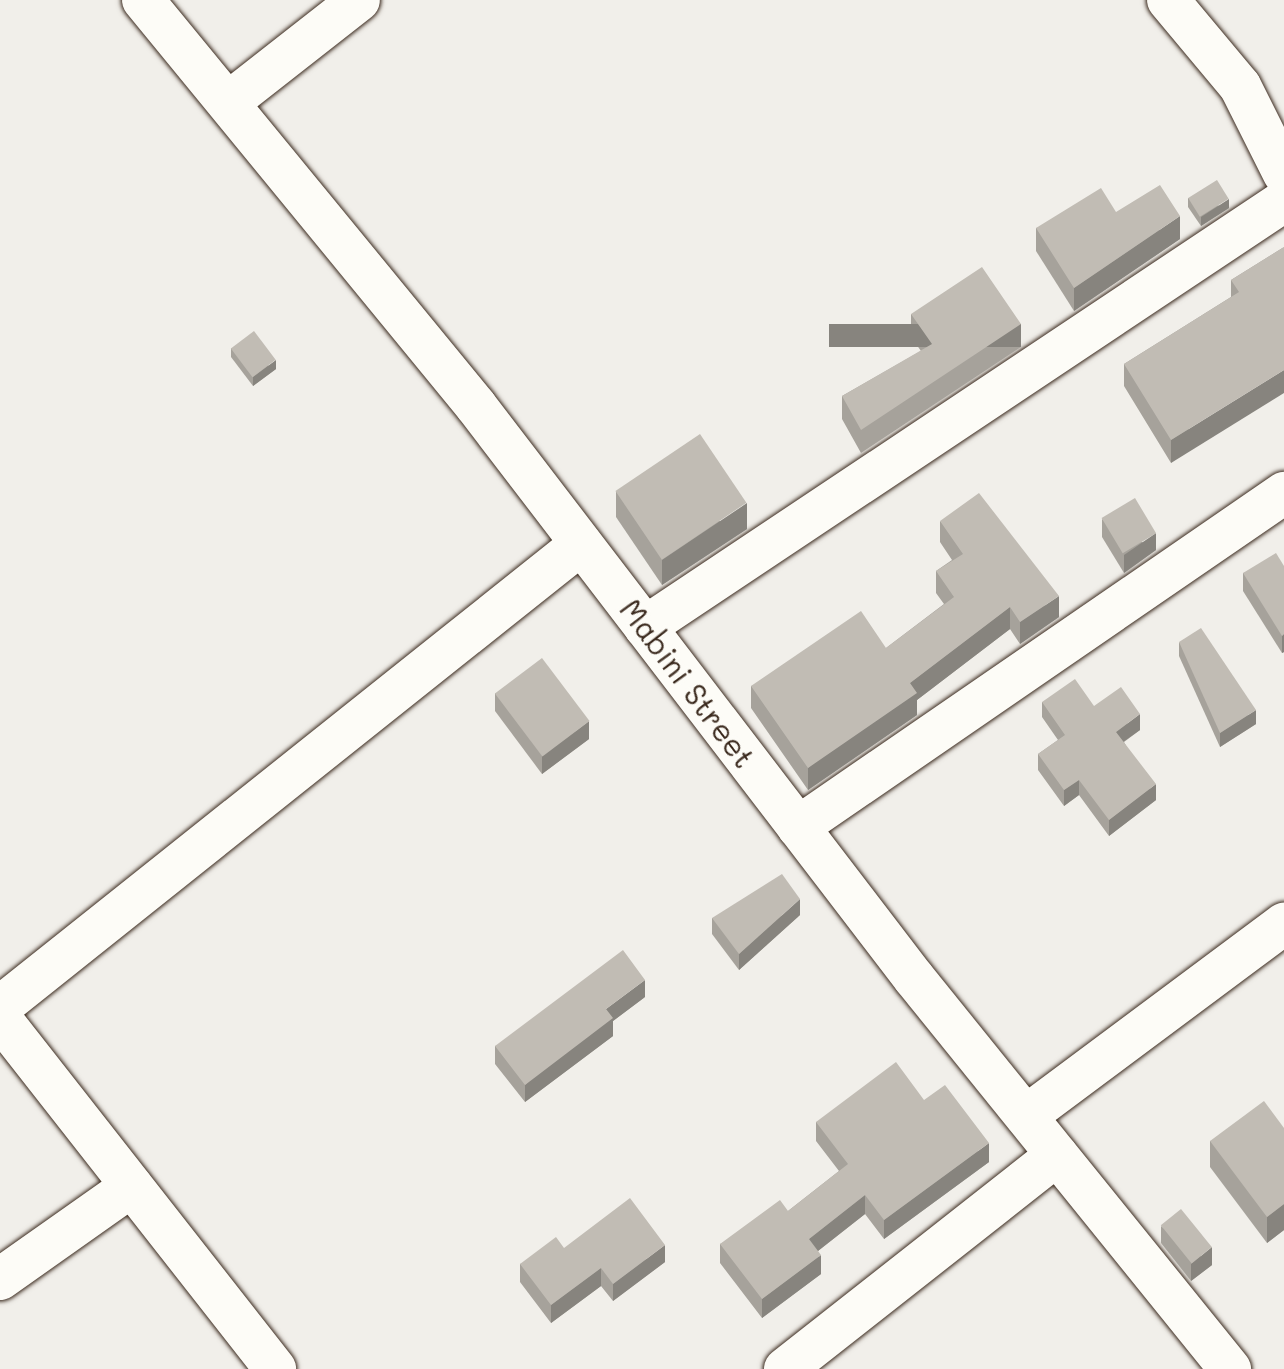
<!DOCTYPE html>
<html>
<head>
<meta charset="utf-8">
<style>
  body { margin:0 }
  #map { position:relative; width:1284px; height:1369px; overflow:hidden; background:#f1efea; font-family:Mali,sans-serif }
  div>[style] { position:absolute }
  .roads { filter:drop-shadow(0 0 2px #3b2a1e) drop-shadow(0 0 2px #3b2a1e) }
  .minor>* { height:42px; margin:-21px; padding:0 21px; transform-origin:21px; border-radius:21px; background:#fdfcf7 }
  .wall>* { inset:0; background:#a6a29b }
  .shaded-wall>* { inset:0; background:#87847e; transform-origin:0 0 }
  .building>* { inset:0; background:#c1bcb4; transform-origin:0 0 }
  span { translate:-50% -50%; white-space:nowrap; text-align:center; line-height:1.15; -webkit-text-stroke:8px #fdfcf7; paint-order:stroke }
  .street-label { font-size:30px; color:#3b2a1e }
</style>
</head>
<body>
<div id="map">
  <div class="roads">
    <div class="minor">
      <i style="left:143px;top:0;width:525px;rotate:50.64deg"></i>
      <i style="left:476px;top:406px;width:720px;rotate:52.56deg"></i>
      <i style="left:914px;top:978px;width:503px;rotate:51.06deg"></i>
      <i style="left:1168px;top:0;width:112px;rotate:50.1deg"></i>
      <i style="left:1240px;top:86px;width:98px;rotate:63.4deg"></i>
      <i style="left:229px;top:102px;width:165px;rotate:-38.1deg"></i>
      <i style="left:645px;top:627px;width:768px;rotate:-33.69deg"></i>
      <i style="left:798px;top:827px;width:590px;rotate:-34.5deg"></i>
      <i style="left:0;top:1007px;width:743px;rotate:-38.55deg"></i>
      <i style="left:0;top:1018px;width:446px;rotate:51.9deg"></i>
      <i style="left:1026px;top:1116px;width:322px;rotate:-36.7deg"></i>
      <i style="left:0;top:1279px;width:161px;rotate:-35.2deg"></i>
      <i style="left:785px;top:1369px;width:346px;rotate:-38.2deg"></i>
    </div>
  </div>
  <div class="wall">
    <i style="clip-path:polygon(1188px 198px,1229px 208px,1201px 226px,1188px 207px)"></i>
    <i style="clip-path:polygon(1116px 212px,1180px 239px,1074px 311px,1036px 251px,1036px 228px)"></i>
    <i style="clip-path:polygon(1284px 247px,1171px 463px,1124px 386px,1124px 364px,1231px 297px,1231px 280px)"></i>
    <i style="clip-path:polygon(911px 314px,1021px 347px,861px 453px,842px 419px,842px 396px,921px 351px,911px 337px)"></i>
    <i style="clip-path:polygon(231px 348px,276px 369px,253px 386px,231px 357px)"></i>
    <i style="clip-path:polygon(616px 491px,747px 529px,662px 585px,616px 517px)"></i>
    <i style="clip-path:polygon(1102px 519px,1156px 550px,1124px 573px,1102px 537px)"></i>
    <i style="clip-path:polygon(940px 521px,1059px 617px,1020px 644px,1010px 629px,917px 700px,917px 715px,808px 790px,751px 708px,751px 686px,886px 648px,944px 604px,936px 593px,936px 571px,952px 560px,940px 542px)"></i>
    <i style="clip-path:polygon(1284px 566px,1284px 652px,1282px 653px,1243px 591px,1243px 573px)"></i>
    <i style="clip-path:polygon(1179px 642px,1256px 724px,1220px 747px,1179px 656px)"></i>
    <i style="clip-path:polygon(495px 693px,589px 739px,542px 774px,495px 711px)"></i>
    <i style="clip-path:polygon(1042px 702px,1094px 706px,1140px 730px,1124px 742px,1156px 800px,1109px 836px,1079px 795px,1064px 806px,1038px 770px,1038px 754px,1058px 740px,1042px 717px)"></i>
    <i style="clip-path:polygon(800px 915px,739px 970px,712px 934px,712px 918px)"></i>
    <i style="clip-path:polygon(645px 997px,613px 1021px,613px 1036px,525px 1102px,495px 1064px,495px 1046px)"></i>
    <i style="clip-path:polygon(924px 1100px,989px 1162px,884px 1239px,865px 1214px,818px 1251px,821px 1274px,762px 1318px,720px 1263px,720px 1244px,788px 1211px,839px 1171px,816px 1141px,816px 1122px)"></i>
    <i style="clip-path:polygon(1284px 1128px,1284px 1230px,1267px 1243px,1210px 1167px,1210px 1141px)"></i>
    <i style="clip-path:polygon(1161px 1226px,1212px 1265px,1191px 1281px,1161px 1243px)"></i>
    <i style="clip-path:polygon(564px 1248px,665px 1262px,613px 1301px,601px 1286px,551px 1323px,520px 1282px,520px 1264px)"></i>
  </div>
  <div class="shaded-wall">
    <i style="clip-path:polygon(1229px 199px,1229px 208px,1201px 226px,1201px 217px)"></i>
    <i style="clip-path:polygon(1180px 216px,1180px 239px,1074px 311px,1074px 288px)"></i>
    <i style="left:1021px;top:324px;width:23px;height:192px;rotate:90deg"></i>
    <i style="clip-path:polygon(276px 360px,276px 369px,253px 386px,253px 377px)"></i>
    <i style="clip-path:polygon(1284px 370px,1284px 393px,1171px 463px,1171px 440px)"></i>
    <i style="clip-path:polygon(747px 503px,747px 529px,662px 585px,662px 560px)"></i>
    <i style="clip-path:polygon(1156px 533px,1156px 550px,1124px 573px,1124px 555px)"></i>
    <i style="clip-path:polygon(1059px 596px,1059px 617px,1020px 644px,1020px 622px)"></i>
    <i style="clip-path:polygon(1010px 607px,1010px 629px,917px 700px,917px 715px,808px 790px,808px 768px,910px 683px)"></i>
    <i style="clip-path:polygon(1284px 634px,1284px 652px,1282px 653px,1282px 636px)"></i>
    <i style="clip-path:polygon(1256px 710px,1256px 724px,1220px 747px,1220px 733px)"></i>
    <i style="clip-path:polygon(1140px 714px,1140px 730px,1116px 747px,1116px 732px)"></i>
    <i style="clip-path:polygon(589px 721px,589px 739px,542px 774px,542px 756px)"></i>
    <i style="clip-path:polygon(1079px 780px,1079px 795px,1064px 806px,1064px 790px)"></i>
    <i style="clip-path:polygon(1156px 784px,1156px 800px,1109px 836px,1109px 820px)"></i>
    <i style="clip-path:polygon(800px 899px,800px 915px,739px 970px,739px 954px)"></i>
    <i style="clip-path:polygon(645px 980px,645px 997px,613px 1021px,613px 1036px,525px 1102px,525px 1085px,606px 1009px)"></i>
    <i style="clip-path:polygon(989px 1143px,989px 1162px,884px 1239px,884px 1220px)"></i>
    <i style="clip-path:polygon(865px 1195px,865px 1214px,809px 1258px,809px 1239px)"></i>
    <i style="clip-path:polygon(1284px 1204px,1284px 1230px,1267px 1243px,1267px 1217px)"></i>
    <i style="clip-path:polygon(665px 1245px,665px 1262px,613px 1301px,613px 1284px)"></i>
    <i style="clip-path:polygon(1212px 1247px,1212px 1265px,1191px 1281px,1191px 1264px)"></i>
    <i style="clip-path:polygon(821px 1255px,821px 1274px,762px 1318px,762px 1299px)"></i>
    <i style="clip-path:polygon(601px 1268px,601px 1286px,551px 1323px,551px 1305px)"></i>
  </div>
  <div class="building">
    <i style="left:1217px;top:180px;width:22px;height:34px;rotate:58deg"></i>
    <i style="clip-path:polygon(1160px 185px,1180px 216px,1074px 288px,1036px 228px,1101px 188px,1116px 212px)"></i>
    <i style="clip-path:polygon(1284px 247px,1284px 370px,1171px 440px,1124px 364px,1239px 292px,1231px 280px)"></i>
    <i style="clip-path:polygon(982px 267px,1021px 324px,861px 430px,842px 396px,932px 344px,911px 314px)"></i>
    <i style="left:254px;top:331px;width:36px;height:29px;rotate:53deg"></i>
    <i style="left:700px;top:434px;width:83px;height:102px;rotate:56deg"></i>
    <i style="clip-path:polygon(979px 493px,1059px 596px,1020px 622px,1010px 607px,910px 683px,917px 693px,808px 768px,751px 686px,861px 611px,886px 648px,954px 597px,936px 571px,963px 554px,940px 521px)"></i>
    <i style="left:1135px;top:498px;width:41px;height:39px;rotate:59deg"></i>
    <i style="clip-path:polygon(1276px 553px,1284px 566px,1284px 634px,1282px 636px,1243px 573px)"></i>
    <i style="clip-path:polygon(1201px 628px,1256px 710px,1220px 733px,1179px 642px)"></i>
    <i style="left:542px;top:658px;width:79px;height:59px;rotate:53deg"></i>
    <i style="clip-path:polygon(1075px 679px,1094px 706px,1121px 687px,1140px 714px,1116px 732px,1156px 784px,1109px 820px,1079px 780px,1064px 790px,1038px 754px,1065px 735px,1042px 702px)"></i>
    <i style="clip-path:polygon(782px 874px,800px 899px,739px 954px,712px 918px)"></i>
    <i style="clip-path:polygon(623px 950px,645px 980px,606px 1009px,613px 1018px,525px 1085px,495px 1046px)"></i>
    <i style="clip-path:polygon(896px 1062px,924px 1100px,945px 1085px,989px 1143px,884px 1220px,865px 1195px,809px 1239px,821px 1255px,762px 1299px,720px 1244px,780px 1200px,788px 1211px,848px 1164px,816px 1122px)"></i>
    <i style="clip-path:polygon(1264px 1101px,1284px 1128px,1284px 1204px,1267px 1217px,1210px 1141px)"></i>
    <i style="clip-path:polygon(630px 1198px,665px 1245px,613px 1284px,601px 1268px,551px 1305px,520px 1264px,556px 1237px,564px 1248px)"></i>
    <i style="left:1181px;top:1209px;width:49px;height:26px;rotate:51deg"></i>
  </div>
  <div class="street-label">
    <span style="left:688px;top:683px;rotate:53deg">Mabini Street</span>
  </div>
</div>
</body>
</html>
